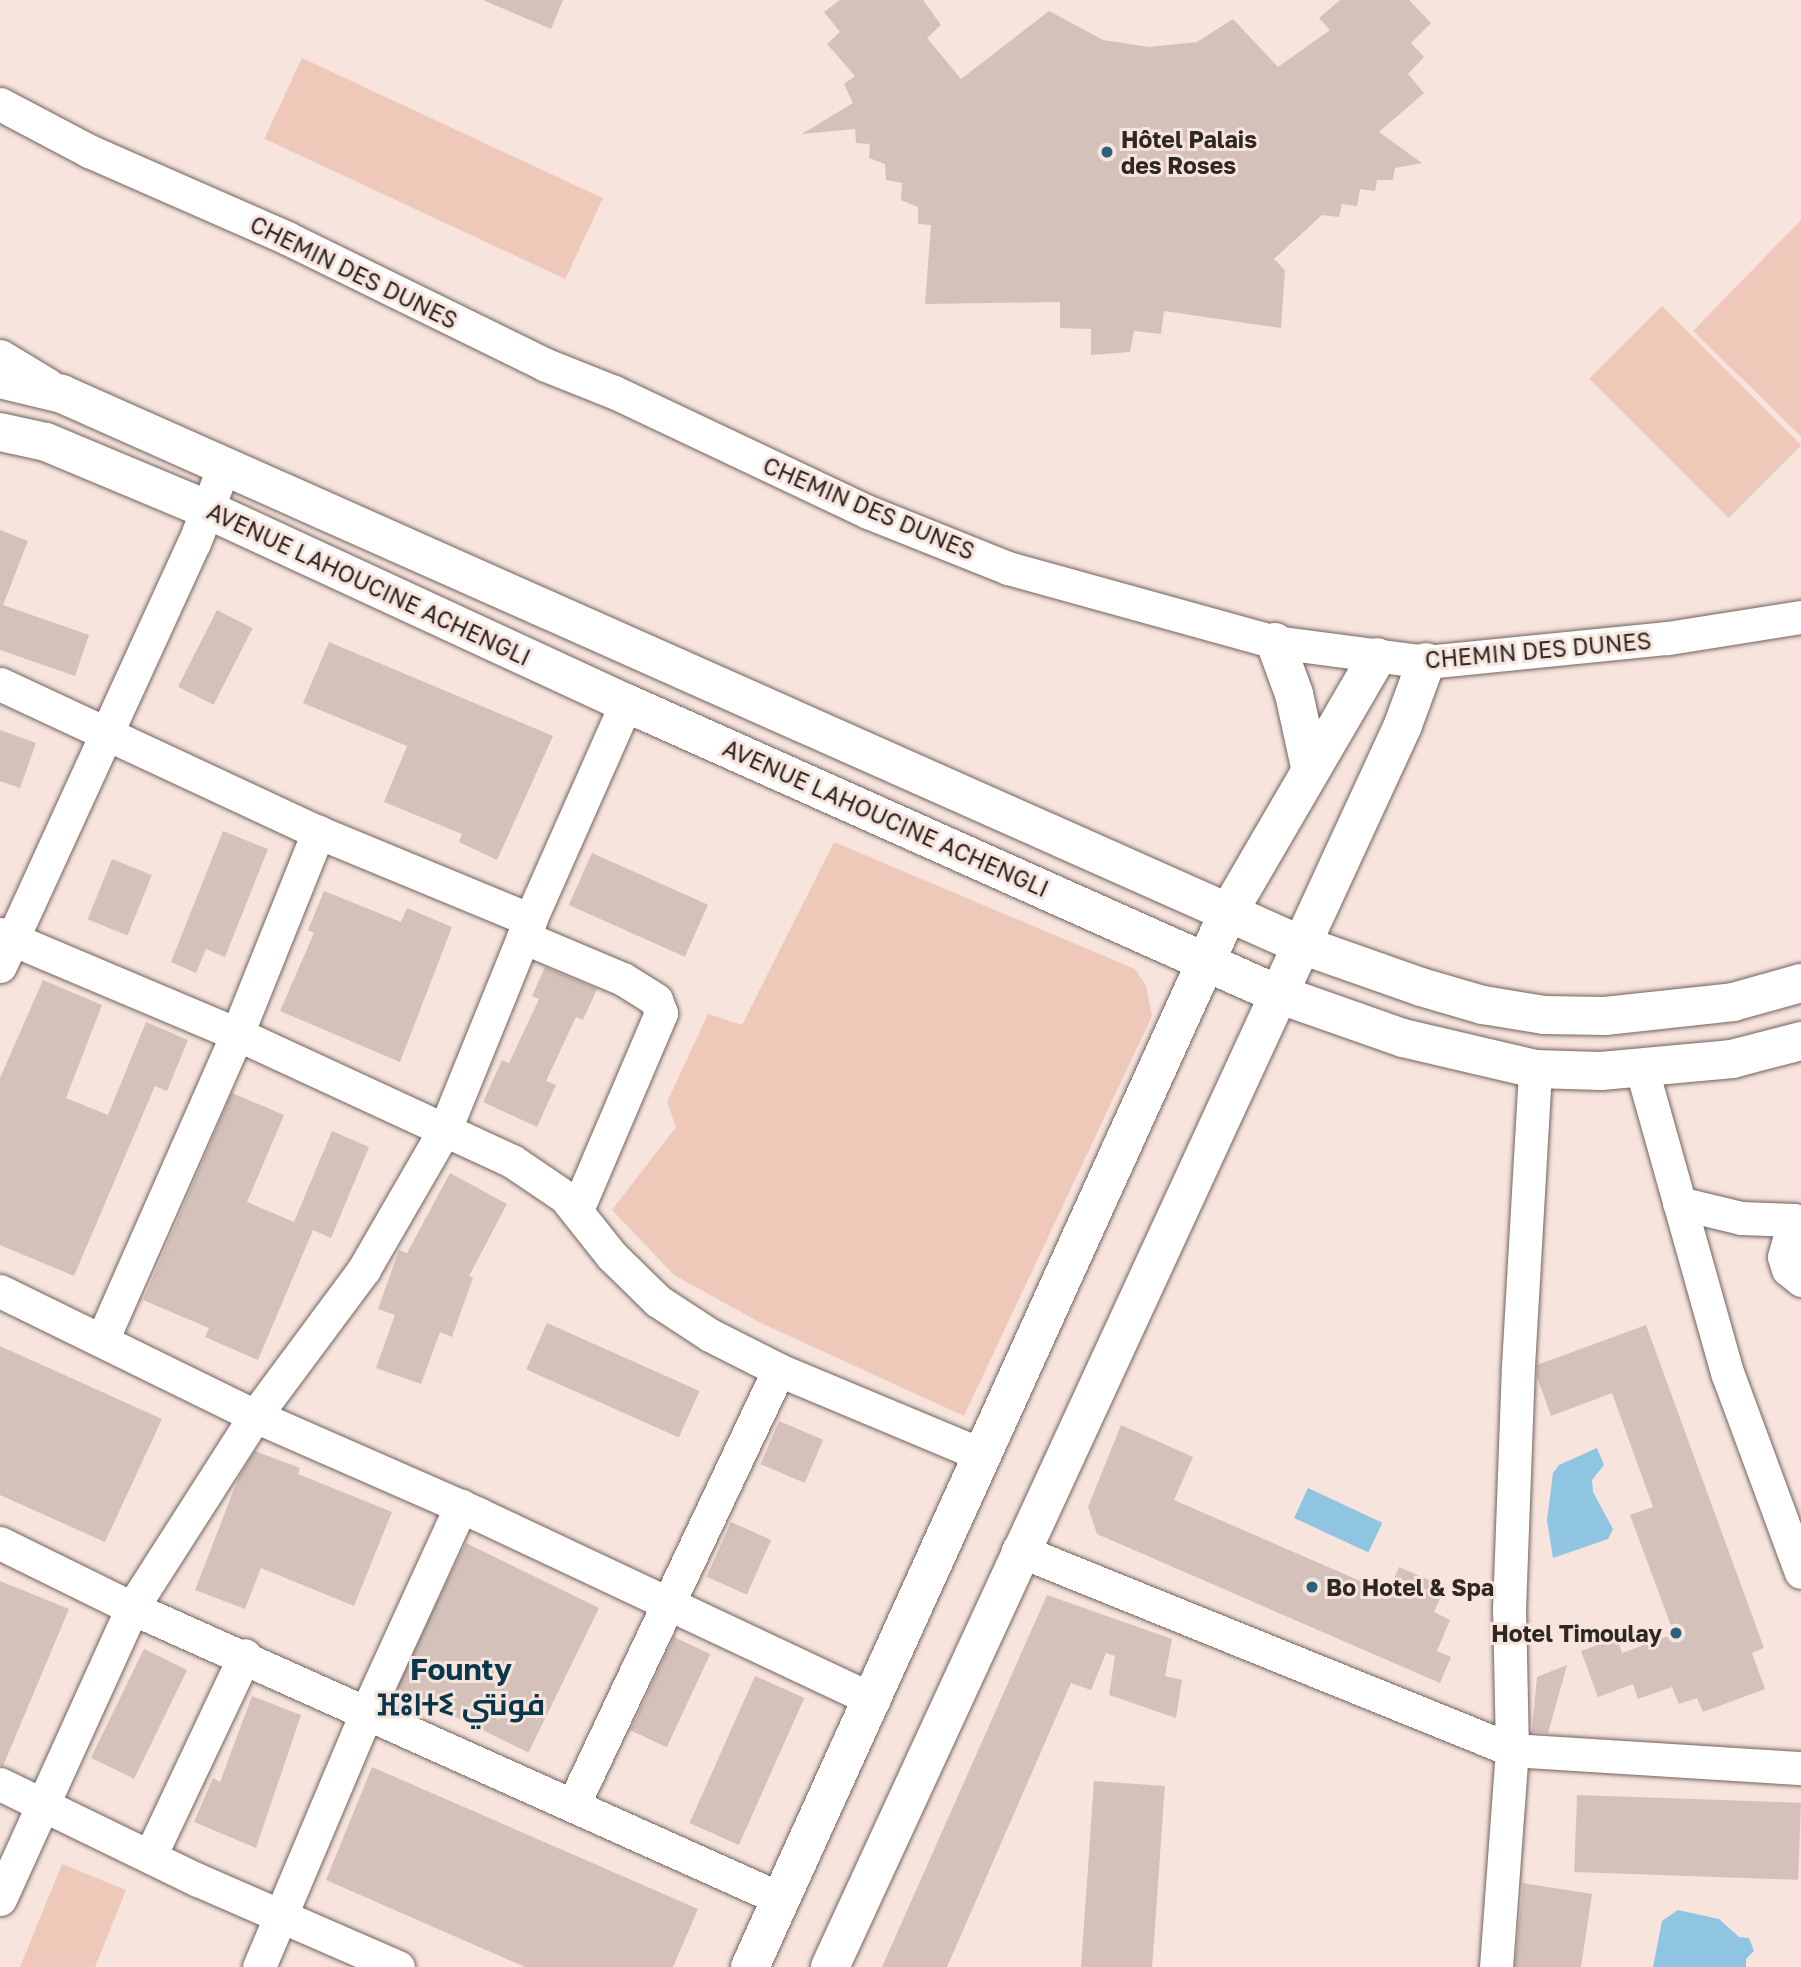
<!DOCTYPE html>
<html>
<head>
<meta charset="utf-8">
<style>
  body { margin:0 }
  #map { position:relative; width:1801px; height:1967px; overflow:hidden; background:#f7e4dd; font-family:"Golos Text",Cairo,"Noto Sans Tifinagh",sans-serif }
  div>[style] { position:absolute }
  .green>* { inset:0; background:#eec8b8; transform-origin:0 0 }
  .water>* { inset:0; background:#90c5e2; transform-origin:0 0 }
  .building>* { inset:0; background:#d3c1ba; transform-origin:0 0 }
  .roads { filter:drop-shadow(0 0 2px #73635d) drop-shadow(0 0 2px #73635d) }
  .minor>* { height:33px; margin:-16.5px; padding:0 16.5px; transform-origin:16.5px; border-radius:16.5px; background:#fff }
  .tertiary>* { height:38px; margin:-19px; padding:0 19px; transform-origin:19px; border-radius:19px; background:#fff }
  .dots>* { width:19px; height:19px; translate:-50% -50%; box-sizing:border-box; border:4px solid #f7e4dd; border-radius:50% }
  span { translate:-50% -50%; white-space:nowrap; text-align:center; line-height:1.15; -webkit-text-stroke:6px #f7e4dd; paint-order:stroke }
  .poi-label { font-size:23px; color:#2e2825; font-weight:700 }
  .left { translate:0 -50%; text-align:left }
  .right { translate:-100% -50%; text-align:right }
  .street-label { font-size:23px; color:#2e2825 }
  .district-label { font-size:30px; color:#08374c; font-weight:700 }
</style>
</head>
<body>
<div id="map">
  <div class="green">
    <i style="left:302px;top:58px;width:332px;height:89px;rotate:25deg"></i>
    <i style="clip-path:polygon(1801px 220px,1801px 436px,1693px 331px)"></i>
    <i style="left:1662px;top:306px;width:197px;height:103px;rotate:45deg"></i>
    <i style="clip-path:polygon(834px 842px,1135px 969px,1146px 985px,1152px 1016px,964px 1416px,759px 1322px,674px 1275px,612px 1210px,676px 1127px,667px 1102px,708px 1014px,742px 1025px)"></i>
    <i style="clip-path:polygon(62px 1864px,126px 1890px,95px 1967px,20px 1967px)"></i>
  </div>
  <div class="water">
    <i style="clip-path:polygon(1597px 1448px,1604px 1465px,1592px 1480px,1593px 1492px,1613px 1529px,1608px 1539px,1553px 1558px,1547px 1520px,1553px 1473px,1559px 1465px)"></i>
    <i style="left:1308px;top:1488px;width:82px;height:33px;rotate:25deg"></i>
    <i style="clip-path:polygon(1678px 1910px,1719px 1919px,1739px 1937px,1749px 1938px,1754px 1951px,1746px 1959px,1746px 1967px,1653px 1967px,1662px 1921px)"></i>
  </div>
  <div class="building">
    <i style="clip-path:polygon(483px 0,563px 0,551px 29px)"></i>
    <i style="clip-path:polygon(840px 0,923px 0,941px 25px,927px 38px,961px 79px,1049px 11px,1103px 40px,1149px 47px,1197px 42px,1233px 19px,1278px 67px,1330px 30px,1319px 18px,1340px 0,1409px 0,1431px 23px,1411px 43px,1424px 57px,1408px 74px,1424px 93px,1379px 132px,1422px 163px,1395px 168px,1393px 180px,1377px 180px,1375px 191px,1360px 189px,1357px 206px,1342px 204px,1339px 217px,1322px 215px,1274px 259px,1285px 270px,1281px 328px,1164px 311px,1161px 334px,1134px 331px,1130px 352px,1091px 355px,1091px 329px,1060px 328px,1060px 302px,925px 304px,931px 225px,918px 224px,918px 207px,901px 200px,902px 183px,886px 180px,885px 164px,869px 158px,870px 144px,856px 143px,855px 129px,802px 134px,853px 103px,844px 84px,855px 76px,827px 44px,840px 32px,824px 12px)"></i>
    <i style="clip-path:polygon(0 530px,28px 541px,3px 605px,89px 635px,75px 676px,0 650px)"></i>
    <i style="left:217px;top:610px;width:40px;height:86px;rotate:27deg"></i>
    <i style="clip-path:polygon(329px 642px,553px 736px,497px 860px,459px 842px,462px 834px,384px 802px,407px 746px,303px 703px)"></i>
    <i style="clip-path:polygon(0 730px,36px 743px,20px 788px,0 781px)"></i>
    <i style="clip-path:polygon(223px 831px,268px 849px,225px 957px,206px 949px,196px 973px,171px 962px)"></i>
    <i style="left:592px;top:853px;width:127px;height:57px;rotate:24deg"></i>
    <i style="left:112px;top:859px;width:43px;height:65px;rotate:22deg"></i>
    <i style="clip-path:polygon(324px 891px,401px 922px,407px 908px,452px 927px,400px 1062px,280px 1011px,314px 933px,308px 930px)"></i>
    <i style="clip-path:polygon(545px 967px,597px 989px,583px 1020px,576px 1017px,546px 1081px,556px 1085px,537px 1127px,483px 1102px,502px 1060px,509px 1063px,539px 999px,532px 996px)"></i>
    <i style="clip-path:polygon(43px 980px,102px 1005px,66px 1098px,108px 1115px,146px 1022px,188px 1040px,167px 1091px,155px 1086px,74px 1276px,0 1245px,0 1078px)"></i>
    <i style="clip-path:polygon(232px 1093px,284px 1115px,247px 1202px,294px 1222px,332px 1131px,369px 1147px,331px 1238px,313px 1230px,258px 1360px,205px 1337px,209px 1328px,143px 1300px)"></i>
    <i style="clip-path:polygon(450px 1173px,507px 1204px,469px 1276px,473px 1278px,452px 1337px,440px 1332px,421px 1384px,376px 1368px,395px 1315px,378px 1309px,399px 1250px,407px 1253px)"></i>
    <i style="left:547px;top:1323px;width:167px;height:51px;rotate:24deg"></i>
    <i style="clip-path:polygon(1646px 1325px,1764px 1648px,1752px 1653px,1765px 1689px,1703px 1712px,1697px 1698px,1679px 1704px,1672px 1687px,1638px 1699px,1633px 1684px,1598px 1697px,1581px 1651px,1617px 1638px,1622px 1653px,1674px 1634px,1630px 1515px,1653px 1507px,1612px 1393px,1551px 1416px,1537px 1377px,1537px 1365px)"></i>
    <i style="clip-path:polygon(0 1346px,162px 1419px,105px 1542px,0 1495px)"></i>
    <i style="left:779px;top:1421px;width:48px;height:47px;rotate:23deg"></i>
    <i style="clip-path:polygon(1121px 1425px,1193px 1457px,1174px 1500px,1388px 1593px,1399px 1567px,1445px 1587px,1434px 1612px,1450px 1620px,1437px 1651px,1451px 1657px,1440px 1683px,1097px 1534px,1088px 1507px)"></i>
    <i style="clip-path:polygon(255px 1451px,300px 1468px,298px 1474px,392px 1512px,354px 1606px,261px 1568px,245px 1609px,195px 1590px,238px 1479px)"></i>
    <i style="left:731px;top:1522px;width:44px;height:60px;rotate:24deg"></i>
    <i style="left:466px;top:1543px;width:148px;height:161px;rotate:26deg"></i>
    <i style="clip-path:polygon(0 1581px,69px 1609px,3px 1766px,0 1765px)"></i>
    <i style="clip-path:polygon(1047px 1595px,1172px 1639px,1165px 1676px,1182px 1680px,1176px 1718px,1109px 1695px,1115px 1656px,1106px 1653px,1091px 1690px,1071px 1683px,947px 1967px,882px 1967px)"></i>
    <i style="left:674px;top:1637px;width:40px;height:103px;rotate:25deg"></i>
    <i style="left:144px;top:1649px;width:48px;height:121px;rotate:26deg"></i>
    <i style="clip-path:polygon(1567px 1665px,1548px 1733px,1532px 1732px,1537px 1677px)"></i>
    <i style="left:755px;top:1676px;width:54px;height:161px;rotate:24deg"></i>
    <i style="clip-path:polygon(252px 1696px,301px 1715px,256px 1848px,194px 1822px,213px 1778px,220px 1782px)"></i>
    <i style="clip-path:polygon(372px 1767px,698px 1909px,673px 1967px,525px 1967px,326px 1880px)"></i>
    <i style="left:1094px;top:1781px;width:71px;height:189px;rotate:4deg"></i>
    <i style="left:1577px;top:1795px;width:224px;height:77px;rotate:2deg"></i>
    <i style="clip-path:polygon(1523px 1883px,1592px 1894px,1581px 1967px,1515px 1967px)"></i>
  </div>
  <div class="roads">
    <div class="minor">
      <i style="left:0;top:104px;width:101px;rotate:27.8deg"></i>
      <i style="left:89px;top:151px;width:216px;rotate:23.7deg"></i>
      <i style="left:287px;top:238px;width:288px;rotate:26.1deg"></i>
      <i style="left:546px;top:365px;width:73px;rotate:21.7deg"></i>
      <i style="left:614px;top:392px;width:281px;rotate:25.3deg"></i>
      <i style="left:868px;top:512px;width:151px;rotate:21.8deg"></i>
      <i style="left:1008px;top:568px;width:277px;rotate:15.5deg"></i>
      <i style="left:1275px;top:642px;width:152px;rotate:7.5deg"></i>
      <i style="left:1426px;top:662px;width:243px;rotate:-5.7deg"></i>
      <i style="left:1668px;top:638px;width:135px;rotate:-9deg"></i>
      <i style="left:0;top:356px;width:56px;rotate:31.1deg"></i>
      <i style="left:0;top:684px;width:351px;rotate:25deg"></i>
      <i style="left:318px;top:832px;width:230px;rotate:22.5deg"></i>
      <i style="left:0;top:934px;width:257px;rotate:22.9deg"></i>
      <i style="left:237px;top:1034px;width:303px;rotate:24.8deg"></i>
      <i style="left:512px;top:1161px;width:64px;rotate:34.2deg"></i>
      <i style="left:565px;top:1197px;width:75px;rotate:51.5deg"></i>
      <i style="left:612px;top:1256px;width:64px;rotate:44.4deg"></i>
      <i style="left:658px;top:1301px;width:62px;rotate:33.2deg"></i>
      <i style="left:710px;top:1335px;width:77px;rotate:26.9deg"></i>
      <i style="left:779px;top:1370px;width:220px;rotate:22.7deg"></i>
      <i style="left:523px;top:937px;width:108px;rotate:22.8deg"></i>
      <i style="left:623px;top:979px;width:39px;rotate:32deg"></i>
      <i style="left:656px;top:1000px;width:14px;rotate:69deg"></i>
      <i style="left:661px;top:1013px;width:214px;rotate:113.1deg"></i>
      <i style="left:0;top:966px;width:465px;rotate:-65.4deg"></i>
      <i style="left:194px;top:543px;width:83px;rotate:-68.7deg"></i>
      <i style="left:1642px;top:1070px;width:317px;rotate:74.3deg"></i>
      <i style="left:1728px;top:1375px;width:210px;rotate:69.7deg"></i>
      <i style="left:1679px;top:1203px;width:64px;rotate:13.6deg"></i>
      <i style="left:1741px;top:1218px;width:53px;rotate:2.2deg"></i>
      <i style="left:1794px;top:1220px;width:38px;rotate:105deg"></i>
      <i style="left:1784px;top:1257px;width:13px;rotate:72deg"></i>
      <i style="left:1788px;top:1269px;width:17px;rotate:40deg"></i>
      <i style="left:0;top:1291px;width:284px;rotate:26.1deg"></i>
      <i style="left:255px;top:1416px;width:244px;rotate:23.7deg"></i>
      <i style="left:478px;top:1514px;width:437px;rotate:25.2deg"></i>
      <i style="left:103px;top:1338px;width:332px;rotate:-66.2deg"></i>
      <i style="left:237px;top:1034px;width:218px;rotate:-68.1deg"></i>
      <i style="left:0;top:1543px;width:147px;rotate:26.2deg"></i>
      <i style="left:132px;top:1608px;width:711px;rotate:24.15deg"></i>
      <i style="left:1018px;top:1550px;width:533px;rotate:22.04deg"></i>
      <i style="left:1512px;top:1750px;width:290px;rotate:3.6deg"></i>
      <i style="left:0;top:1784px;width:220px;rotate:25.9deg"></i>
      <i style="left:198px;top:1880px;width:218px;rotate:23.5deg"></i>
      <i style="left:573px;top:1805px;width:481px;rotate:-64.7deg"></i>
      <i style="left:150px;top:1856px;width:222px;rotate:-64.7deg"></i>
      <i style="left:0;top:1899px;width:320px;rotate:-65.6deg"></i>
      <i style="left:132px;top:1608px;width:228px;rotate:-57.4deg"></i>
      <i style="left:255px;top:1416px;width:183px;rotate:-53.4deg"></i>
      <i style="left:364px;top:1269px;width:164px;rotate:-60deg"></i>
      <i style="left:446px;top:1127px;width:223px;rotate:-67.9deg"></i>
      <i style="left:530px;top:920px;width:237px;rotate:-66.1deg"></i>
      <i style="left:259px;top:1967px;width:278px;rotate:-67.1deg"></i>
      <i style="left:367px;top:1711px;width:226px;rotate:-65.4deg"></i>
      <i style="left:1496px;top:1967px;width:218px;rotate:-85.8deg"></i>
      <i style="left:1512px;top:1750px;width:140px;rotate:-91.2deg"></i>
      <i style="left:1509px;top:1610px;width:244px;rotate:-87.9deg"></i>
      <i style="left:1518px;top:1366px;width:297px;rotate:-86.7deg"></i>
    </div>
    <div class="tertiary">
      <i style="left:0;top:379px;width:64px;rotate:13.6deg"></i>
      <i style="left:62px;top:394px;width:1354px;rotate:23.97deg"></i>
      <i style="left:1299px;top:944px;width:129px;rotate:19.4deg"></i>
      <i style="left:1421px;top:987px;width:65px;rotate:16.2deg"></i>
      <i style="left:1483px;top:1005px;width:62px;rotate:9.3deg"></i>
      <i style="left:1544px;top:1015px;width:61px;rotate:0.9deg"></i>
      <i style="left:1605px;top:1016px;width:129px;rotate:-6.2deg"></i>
      <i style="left:1733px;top:1002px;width:71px;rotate:-15.6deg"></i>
      <i style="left:0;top:432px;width:47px;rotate:12.3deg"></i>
      <i style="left:46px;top:442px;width:173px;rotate:22.7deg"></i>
      <i style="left:206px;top:509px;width:463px;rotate:24.8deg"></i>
      <i style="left:626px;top:703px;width:711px;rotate:24.08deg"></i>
      <i style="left:1275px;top:993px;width:136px;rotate:19.4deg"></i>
      <i style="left:1403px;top:1038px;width:136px;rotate:13.2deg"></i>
      <i style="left:1535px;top:1069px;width:66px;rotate:1.7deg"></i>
      <i style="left:1601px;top:1071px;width:132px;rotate:-5.2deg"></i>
      <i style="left:1732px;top:1059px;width:71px;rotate:-14.6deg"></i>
      <i style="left:1275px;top:642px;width:55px;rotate:69.9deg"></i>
      <i style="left:1294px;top:694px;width:75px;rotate:77.6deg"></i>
      <i style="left:750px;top:1967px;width:1157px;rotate:-65.61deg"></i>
      <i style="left:1228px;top:913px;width:296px;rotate:-59.8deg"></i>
      <i style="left:830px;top:1967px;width:1368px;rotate:-65.23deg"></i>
      <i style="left:1403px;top:725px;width:67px;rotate:-69.9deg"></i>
    </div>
  </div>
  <div class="dots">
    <i style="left:1107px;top:152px;background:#2a617c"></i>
    <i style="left:1312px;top:1587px;background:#2a617c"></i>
    <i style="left:1676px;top:1633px;background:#2a617c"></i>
  </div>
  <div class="poi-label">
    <span class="left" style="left:1121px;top:152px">Hôtel Palais<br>des Roses</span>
    <span class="left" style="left:1326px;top:1587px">Bo Hotel &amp; Spa</span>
    <span class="right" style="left:1662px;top:1633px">Hotel Timoulay</span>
  </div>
  <div class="street-label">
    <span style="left:354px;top:272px;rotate:26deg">CHEMIN DES DUNES</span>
    <span style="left:869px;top:508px;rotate:23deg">CHEMIN DES DUNES</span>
    <span style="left:369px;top:584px;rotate:25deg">AVENUE LAHOUCINE ACHENGLI</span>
    <span style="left:1538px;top:650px;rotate:-5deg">CHEMIN DES DUNES</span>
    <span style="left:886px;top:818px;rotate:24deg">AVENUE LAHOUCINE ACHENGLI</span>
  </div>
  <div class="district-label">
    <span style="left:461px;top:1686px">Founty<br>ⴼⵓⵏⵜⵉ فونتي</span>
  </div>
</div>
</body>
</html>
